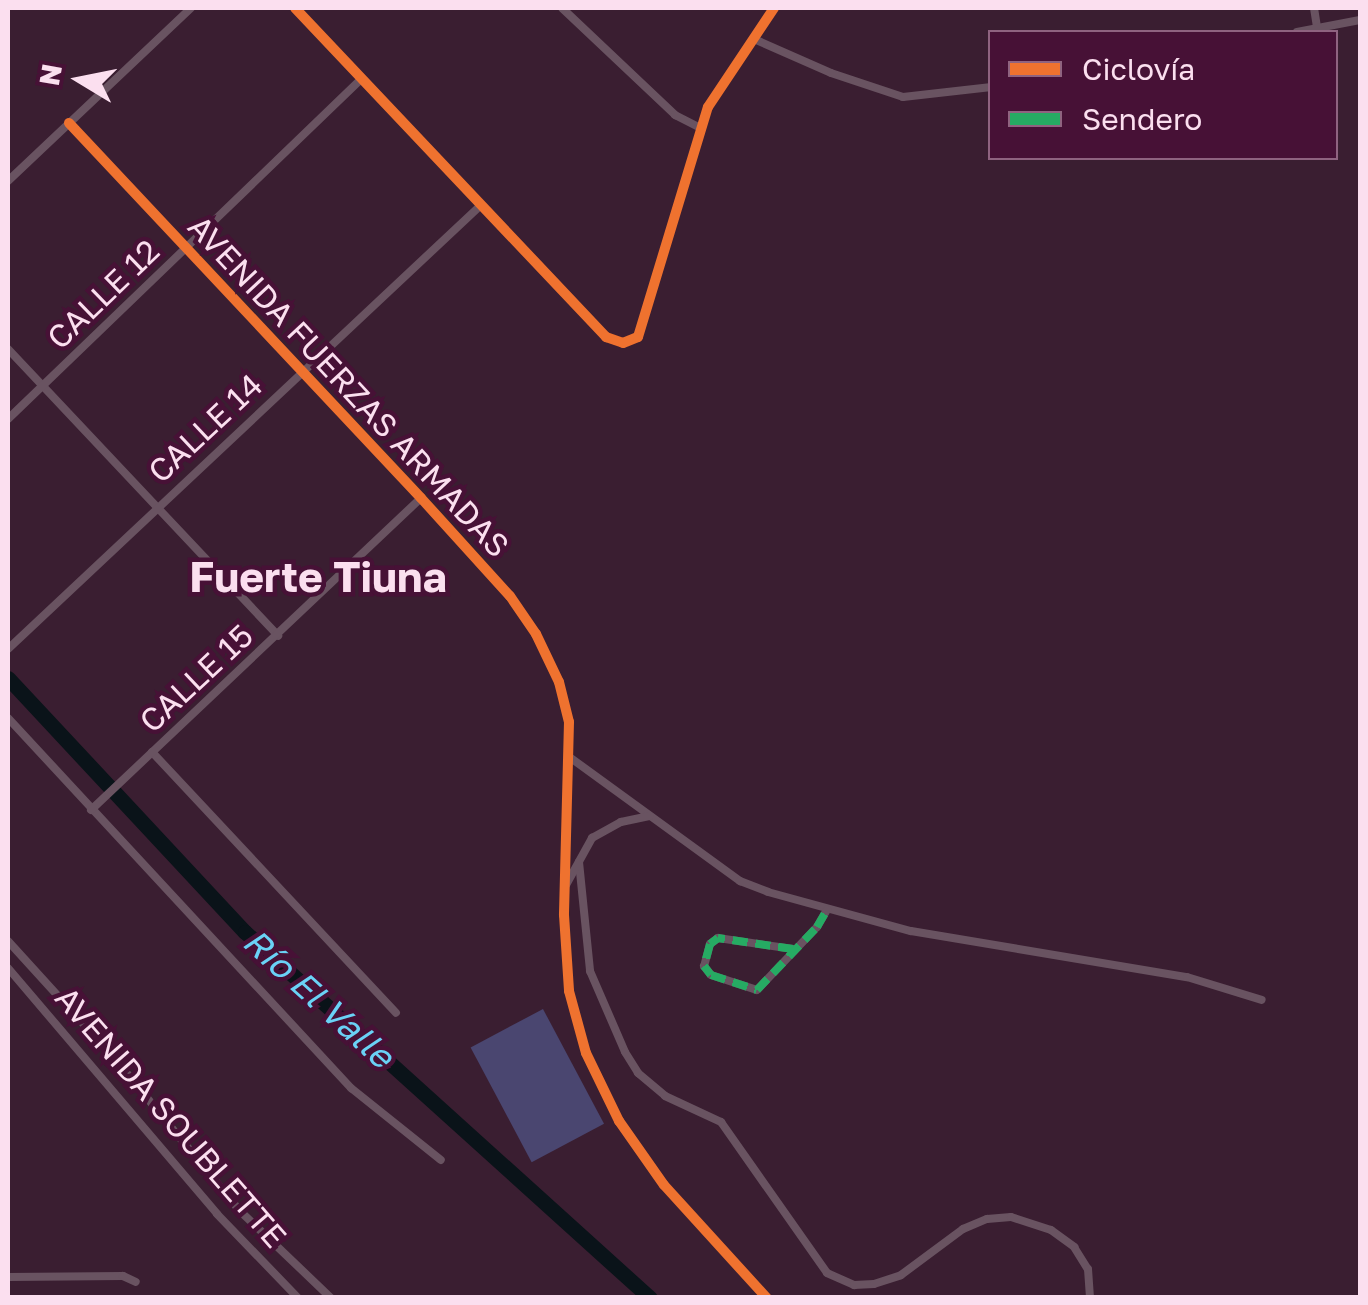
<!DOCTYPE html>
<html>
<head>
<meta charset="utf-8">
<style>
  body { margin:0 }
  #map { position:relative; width:1368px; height:1305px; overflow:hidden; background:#3a1e31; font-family:"Golos Text",sans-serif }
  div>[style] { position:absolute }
  .green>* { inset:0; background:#4a4670; transform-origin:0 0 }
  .river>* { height:15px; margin:-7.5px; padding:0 7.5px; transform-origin:7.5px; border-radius:7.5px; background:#0a1319 }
  .street>* { height:8px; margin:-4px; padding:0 4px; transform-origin:4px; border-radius:4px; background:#695361 }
  .quiet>* { height:8px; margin-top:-4px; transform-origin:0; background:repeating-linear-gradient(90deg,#26ab63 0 15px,transparent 0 23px) }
  .cycleway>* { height:10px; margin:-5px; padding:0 5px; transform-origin:5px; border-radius:5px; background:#ef722f }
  span { translate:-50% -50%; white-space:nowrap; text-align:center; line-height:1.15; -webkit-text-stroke:9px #471136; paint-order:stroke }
  .street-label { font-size:32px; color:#fbdfef }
  .water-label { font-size:35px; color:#6ad2f6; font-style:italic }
  .district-label { font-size:42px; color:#fbdfef; font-weight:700 }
  .frame { position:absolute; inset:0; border:10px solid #fbdfef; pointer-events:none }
  .legend { position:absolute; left:988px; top:30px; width:350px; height:130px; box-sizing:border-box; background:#471136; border:2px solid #8f6380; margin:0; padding:12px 18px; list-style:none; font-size:30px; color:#fbdfef }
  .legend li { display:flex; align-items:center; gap:20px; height:50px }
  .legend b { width:50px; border:2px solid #8f6380 }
  .north { position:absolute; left:30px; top:30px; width:100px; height:100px; -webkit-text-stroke:8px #471136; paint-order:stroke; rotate:280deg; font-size:28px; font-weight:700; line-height:40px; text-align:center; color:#fbdfef }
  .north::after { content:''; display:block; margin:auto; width:35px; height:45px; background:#fbdfef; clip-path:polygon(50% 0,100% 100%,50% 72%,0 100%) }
</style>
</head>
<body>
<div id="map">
  <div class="green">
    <i style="left:543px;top:1009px;width:130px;height:82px;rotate:62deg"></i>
  </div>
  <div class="river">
    <i style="left:8px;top:678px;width:347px;rotate:47deg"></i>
    <i style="left:245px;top:932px;width:546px;rotate:42.1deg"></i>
  </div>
  <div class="street">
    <i style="left:295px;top:8px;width:453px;rotate:46.6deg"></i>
    <i style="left:606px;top:337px;width:18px;rotate:19deg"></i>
    <i style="left:623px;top:343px;width:16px;rotate:-22deg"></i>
    <i style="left:638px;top:337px;width:240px;rotate:-73.1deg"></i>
    <i style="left:708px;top:107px;width:119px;rotate:-56.3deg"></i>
    <i style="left:562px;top:8px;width:156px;rotate:43.4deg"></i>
    <i style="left:675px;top:115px;width:27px;rotate:27deg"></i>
    <i style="left:1314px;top:8px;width:20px;rotate:81deg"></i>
    <i style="left:1297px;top:32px;width:64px;rotate:-10.8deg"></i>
    <i style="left:754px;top:39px;width:84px;rotate:23.8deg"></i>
    <i style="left:831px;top:73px;width:76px;rotate:18.4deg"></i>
    <i style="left:903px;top:97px;width:89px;rotate:-6.5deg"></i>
    <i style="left:69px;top:123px;width:514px;rotate:46.81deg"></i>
    <i style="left:421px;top:498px;width:132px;rotate:47.8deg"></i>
    <i style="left:510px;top:596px;width:46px;rotate:55.6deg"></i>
    <i style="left:536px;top:634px;width:53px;rotate:64.4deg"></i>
    <i style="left:559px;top:682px;width:41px;rotate:76deg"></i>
    <i style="left:569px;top:722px;width:193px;rotate:91.5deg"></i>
    <i style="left:564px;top:915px;width:76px;rotate:86.2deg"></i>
    <i style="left:569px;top:991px;width:64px;rotate:74.7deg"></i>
    <i style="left:586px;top:1053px;width:76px;rotate:64.1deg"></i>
    <i style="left:619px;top:1121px;width:78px;rotate:54.9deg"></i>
    <i style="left:664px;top:1185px;width:153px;rotate:47.7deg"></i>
    <i style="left:8px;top:181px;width:252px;rotate:-43.4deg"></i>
    <i style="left:8px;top:349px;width:394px;rotate:46.7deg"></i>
    <i style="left:8px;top:419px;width:490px;rotate:-43.9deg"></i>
    <i style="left:8px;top:649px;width:649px;rotate:-43.19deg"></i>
    <i style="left:8px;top:718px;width:505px;rotate:47.17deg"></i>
    <i style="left:351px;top:1088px;width:115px;rotate:38.7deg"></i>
    <i style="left:152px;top:752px;width:357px;rotate:46.9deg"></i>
    <i style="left:568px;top:756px;width:213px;rotate:36deg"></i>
    <i style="left:740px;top:881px;width:30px;rotate:21deg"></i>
    <i style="left:768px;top:892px;width:148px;rotate:15.3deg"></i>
    <i style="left:911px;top:931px;width:280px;rotate:9.5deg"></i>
    <i style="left:1187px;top:977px;width:78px;rotate:17deg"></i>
    <i style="left:91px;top:810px;width:454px;rotate:-43.4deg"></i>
    <i style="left:579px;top:862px;width:110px;rotate:84.2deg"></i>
    <i style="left:590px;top:971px;width:88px;rotate:66.6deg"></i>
    <i style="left:625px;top:1052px;width:25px;rotate:58deg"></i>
    <i style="left:638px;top:1073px;width:35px;rotate:40deg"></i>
    <i style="left:665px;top:1096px;width:62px;rotate:24.9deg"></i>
    <i style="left:721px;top:1122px;width:184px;rotate:54.9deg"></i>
    <i style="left:827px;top:1273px;width:30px;rotate:24deg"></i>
    <i style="left:854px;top:1285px;width:20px;rotate:-3deg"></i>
    <i style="left:874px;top:1284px;width:28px;rotate:-18deg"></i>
    <i style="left:901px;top:1275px;width:77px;rotate:-36.6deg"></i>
    <i style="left:963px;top:1229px;width:26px;rotate:-23deg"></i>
    <i style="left:987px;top:1219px;width:24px;rotate:-5deg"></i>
    <i style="left:1011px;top:1217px;width:42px;rotate:18deg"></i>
    <i style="left:1051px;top:1230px;width:29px;rotate:36deg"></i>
    <i style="left:1074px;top:1247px;width:26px;rotate:58deg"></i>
    <i style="left:1088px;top:1269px;width:29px;rotate:86deg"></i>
    <i style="left:566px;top:885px;width:54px;rotate:-61deg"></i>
    <i style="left:592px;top:838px;width:33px;rotate:-29deg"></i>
    <i style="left:621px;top:822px;width:29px;rotate:-12deg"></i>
    <i style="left:8px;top:941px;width:153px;rotate:47.7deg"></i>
    <i style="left:111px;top:1054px;width:203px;rotate:50.6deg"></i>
    <i style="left:240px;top:1211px;width:126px;rotate:43.7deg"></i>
    <i style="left:793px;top:949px;width:76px;rotate:-171.7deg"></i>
    <i style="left:718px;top:938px;width:10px;rotate:143deg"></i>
    <i style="left:710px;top:944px;width:23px;rotate:105deg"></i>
    <i style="left:704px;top:966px;width:11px;rotate:52deg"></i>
    <i style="left:711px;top:975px;width:48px;rotate:18.1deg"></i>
    <i style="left:757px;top:990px;width:87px;rotate:-46.4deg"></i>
    <i style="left:817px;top:927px;width:20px;rotate:-60deg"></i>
    <i style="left:8px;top:968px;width:323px;rotate:49.6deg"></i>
    <i style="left:217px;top:1214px;width:117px;rotate:46deg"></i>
    <i style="left:8px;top:1277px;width:115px;rotate:-0.5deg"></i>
    <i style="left:123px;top:1276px;width:14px;rotate:25deg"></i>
  </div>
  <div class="quiet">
    <i style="left:793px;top:949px;width:76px;rotate:-171.7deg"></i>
    <i style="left:718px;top:938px;width:10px;rotate:143deg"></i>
    <i style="left:710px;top:944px;width:23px;rotate:105deg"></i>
    <i style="left:704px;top:966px;width:11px;rotate:52deg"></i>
    <i style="left:711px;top:975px;width:48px;rotate:18.1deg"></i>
    <i style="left:757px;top:990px;width:87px;rotate:-46.4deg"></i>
    <i style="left:817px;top:927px;width:20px;rotate:-60deg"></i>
  </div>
  <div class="cycleway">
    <i style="left:295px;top:8px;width:453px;rotate:46.6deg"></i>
    <i style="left:606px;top:337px;width:18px;rotate:19deg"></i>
    <i style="left:623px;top:343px;width:16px;rotate:-22deg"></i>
    <i style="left:638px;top:337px;width:240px;rotate:-73.1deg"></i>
    <i style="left:708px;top:107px;width:119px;rotate:-56.3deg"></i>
    <i style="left:69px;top:123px;width:514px;rotate:46.81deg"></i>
    <i style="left:421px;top:498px;width:132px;rotate:47.8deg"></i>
    <i style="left:510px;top:596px;width:46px;rotate:55.6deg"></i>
    <i style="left:536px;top:634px;width:53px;rotate:64.4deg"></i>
    <i style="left:559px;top:682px;width:41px;rotate:76deg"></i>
    <i style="left:569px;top:722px;width:193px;rotate:91.5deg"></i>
    <i style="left:564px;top:915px;width:76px;rotate:86.2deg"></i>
    <i style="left:569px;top:991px;width:64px;rotate:74.7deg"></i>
    <i style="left:586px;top:1053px;width:76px;rotate:64.1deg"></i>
    <i style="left:619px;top:1121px;width:78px;rotate:54.9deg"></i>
    <i style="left:664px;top:1185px;width:153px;rotate:47.7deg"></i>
  </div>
  <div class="street-label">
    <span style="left:103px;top:294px;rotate:-44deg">CALLE 12</span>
    <span style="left:349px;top:386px;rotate:47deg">AVENIDA FUERZAS ARMADAS</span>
    <span style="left:205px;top:428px;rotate:-43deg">CALLE 14</span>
    <span style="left:196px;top:678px;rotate:-43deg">CALLE 15</span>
    <span style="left:171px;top:1117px;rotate:49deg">AVENIDA SOUBLETTE</span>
  </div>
  <div class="water-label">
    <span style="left:319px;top:998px;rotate:42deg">Río El Valle</span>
  </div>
  <div class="district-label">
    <span style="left:318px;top:576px">Fuerte Tiuna</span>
  </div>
  <div class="frame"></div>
  <ul class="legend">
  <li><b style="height:12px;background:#ef722f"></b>Ciclovía</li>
  <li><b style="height:12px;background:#26ab63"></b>Sendero</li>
  </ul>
  <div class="north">N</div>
</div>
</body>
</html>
